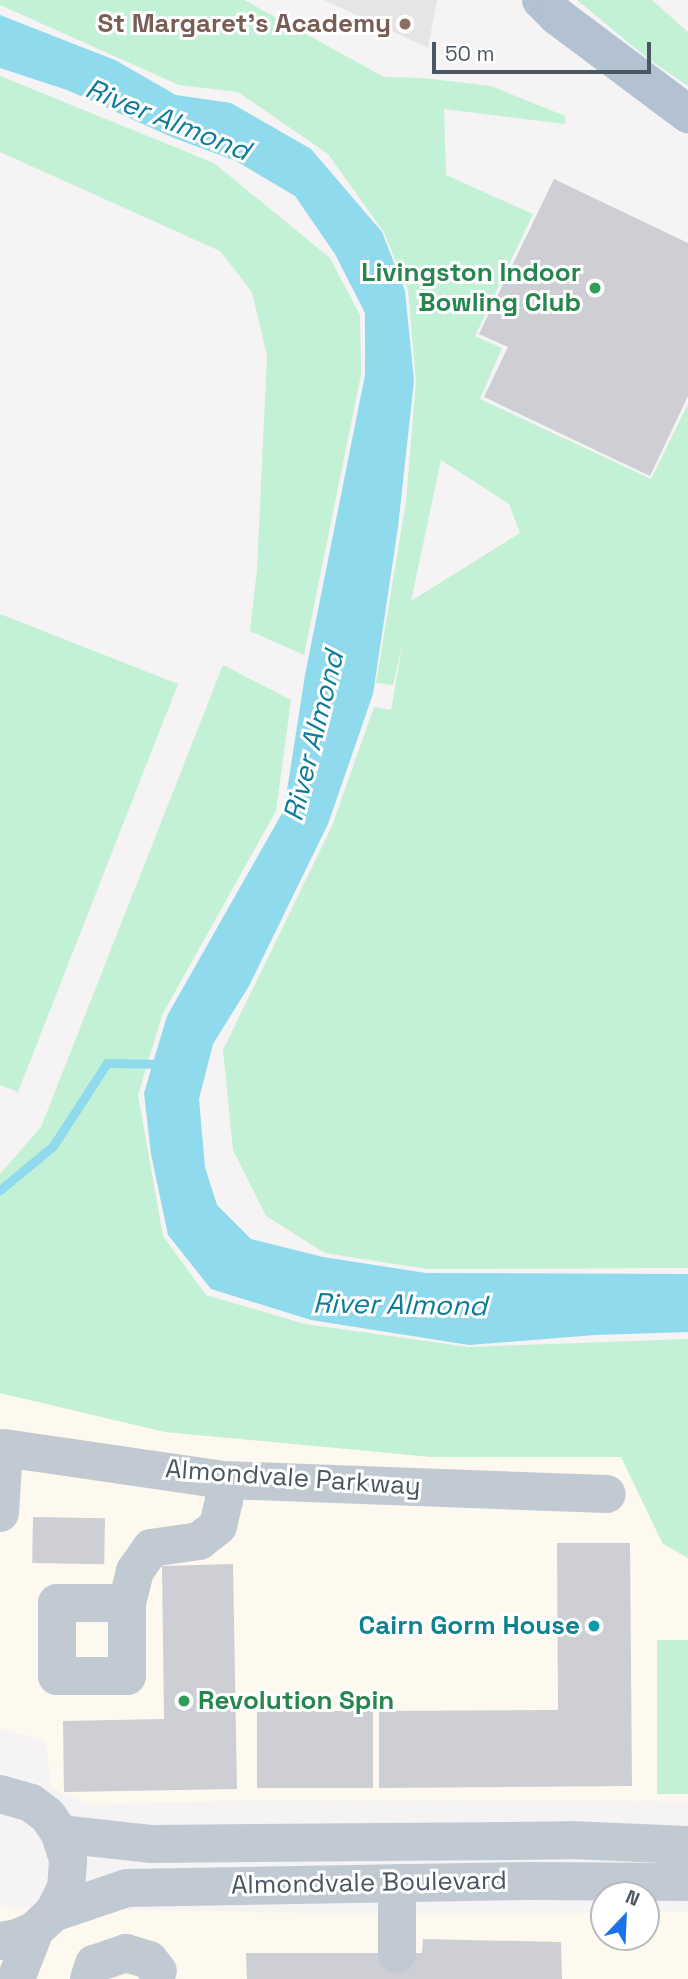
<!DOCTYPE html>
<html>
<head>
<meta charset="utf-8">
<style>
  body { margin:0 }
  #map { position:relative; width:688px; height:1979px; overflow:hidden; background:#f5f3f3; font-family:"Space Grotesk",sans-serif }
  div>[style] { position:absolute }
  .commercial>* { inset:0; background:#fdf9ef }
  .education>* { inset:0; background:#e6e4e5 }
  .green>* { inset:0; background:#c3f1d5; transform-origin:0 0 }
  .water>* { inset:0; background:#90daee }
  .stream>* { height:9px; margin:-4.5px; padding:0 4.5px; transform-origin:4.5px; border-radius:4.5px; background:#90daee }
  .building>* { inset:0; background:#cdcfd5; transform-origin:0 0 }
  .minor>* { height:38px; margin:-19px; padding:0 19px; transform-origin:19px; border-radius:19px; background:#c1cad2 }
  .major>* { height:38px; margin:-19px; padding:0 19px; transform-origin:19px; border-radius:19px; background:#b3c2d1 }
  .dots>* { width:19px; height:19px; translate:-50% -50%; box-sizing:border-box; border:4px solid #fff; border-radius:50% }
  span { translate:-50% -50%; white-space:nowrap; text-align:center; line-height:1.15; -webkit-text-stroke:6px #fff; paint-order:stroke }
  .education-label { font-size:26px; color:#785e54; font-weight:700 }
  .right { translate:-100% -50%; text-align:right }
  .leisure-label { font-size:26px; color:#27864d; font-weight:700 }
  .left { translate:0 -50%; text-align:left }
  .street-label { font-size:26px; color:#4a5661 }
  .culture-label { font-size:26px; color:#0d838f; font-weight:700 }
  .water-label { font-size:28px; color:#0c7c9b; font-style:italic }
  .north { position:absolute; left:590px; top:1881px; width:70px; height:70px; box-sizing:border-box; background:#fff; border:2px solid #b7bbc0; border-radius:50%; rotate:23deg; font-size:19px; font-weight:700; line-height:28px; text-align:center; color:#4a5661 }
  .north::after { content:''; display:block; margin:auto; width:24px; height:32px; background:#1a73e8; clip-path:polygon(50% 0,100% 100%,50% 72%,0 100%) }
  .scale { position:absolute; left:432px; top:42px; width:219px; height:32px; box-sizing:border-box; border:4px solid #4a5661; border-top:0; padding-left:9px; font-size:21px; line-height:24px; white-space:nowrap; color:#4a5661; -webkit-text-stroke:5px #fff; paint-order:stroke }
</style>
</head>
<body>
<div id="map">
  <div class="commercial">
    <i style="clip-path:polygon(0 1393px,165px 1432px,432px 1457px,621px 1457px,662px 1543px,688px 1558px,688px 1801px,244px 1800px,91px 1805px,51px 1787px,46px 1742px,0 1728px)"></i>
    <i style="clip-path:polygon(0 1907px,304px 1913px,604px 1913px,604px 1937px,646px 1937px,646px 1912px,688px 1912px,688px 1979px,0 1979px)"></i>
  </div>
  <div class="education">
    <i style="clip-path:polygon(324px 0,437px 0,428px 48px)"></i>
  </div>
  <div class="green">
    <i style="clip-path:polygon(evenodd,0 0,244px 0,384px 77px,423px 78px,491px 86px,565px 116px,565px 124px,444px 109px,446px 175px,533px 214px,475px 336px,502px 348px,480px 399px,651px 479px,688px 404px,688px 1268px,427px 1269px,325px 1253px,266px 1216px,233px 1150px,223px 1050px,332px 826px,374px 707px,391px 710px,403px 642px,393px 685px,376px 683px,406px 501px,416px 382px,408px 290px,383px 231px,328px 154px,238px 92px,179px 85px,0 5px,0 0,441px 460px,509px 504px,520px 533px,411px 601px,441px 460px)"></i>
    <i style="clip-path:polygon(577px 0,652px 0,688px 32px,688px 86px,647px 58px)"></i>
    <i style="clip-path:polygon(0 76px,214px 163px,330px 258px,360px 315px,361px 375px,304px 655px,250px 631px,257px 569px,267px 356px,252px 292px,220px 251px,0 152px)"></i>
    <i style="clip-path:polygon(0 614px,178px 684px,18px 1092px,0 1085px)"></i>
    <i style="clip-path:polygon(223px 665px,291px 700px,276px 811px,162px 1015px,138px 1095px,163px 1236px,206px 1295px,305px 1324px,468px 1347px,688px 1339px,688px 1558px,663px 1544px,621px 1457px,432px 1457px,165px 1432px,0 1393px,0 1174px,41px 1127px)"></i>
    <i style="left:657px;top:1640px;width:31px;height:154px"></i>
  </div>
  <div class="water">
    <i style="clip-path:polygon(0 15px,115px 60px,176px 95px,231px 103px,311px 149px,382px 232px,405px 291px,414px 381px,398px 527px,373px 694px,328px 824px,249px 986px,213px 1044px,199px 1099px,205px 1167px,217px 1205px,251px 1239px,323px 1257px,426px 1273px,688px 1274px,688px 1332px,595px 1335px,469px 1345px,311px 1320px,211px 1289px,168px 1235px,151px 1154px,144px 1093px,167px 1016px,284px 810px,305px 675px,365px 375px,365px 313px,335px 254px,295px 196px,236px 161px,174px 138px,67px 90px,0 68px)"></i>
  </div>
  <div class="stream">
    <i style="left:0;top:1190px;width:69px;rotate:-39.7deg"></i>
    <i style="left:53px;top:1146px;width:99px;rotate:-57deg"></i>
    <i style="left:107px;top:1063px;width:58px;rotate:1deg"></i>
  </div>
  <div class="building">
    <i style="clip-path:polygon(554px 179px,688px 243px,688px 396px,650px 476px,484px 397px,508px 347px,479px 334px)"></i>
    <i style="left:33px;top:1517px;width:72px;height:46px;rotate:1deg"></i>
    <i style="clip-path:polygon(557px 1543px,630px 1543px,632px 1786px,379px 1788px,379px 1711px,558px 1710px)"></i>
    <i style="clip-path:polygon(233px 1564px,237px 1789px,64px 1792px,63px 1721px,164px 1719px,162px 1566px)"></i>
    <i style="left:373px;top:1711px;width:77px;height:116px;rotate:90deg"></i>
    <i style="clip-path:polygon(423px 1939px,561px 1942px,562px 1979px,247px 1979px,246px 1953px,422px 1953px)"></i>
  </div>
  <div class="minor">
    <i style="left:0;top:1513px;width:65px;rotate:-86.5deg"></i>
    <i style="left:4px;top:1448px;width:222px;rotate:8.3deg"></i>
    <i style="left:224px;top:1480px;width:383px;rotate:2.1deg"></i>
    <i style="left:127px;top:1603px;width:70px;rotate:180deg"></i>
    <i style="left:57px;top:1603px;width:73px;rotate:90deg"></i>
    <i style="left:57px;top:1676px;width:70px"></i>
    <i style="left:127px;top:1676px;width:73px;rotate:-90deg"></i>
    <i style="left:127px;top:1603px;width:33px;rotate:-76deg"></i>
    <i style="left:135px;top:1571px;width:28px;rotate:-55deg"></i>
    <i style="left:151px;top:1548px;width:49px;rotate:-8.3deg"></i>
    <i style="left:199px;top:1541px;width:24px;rotate:-38deg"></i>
    <i style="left:218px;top:1526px;width:26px;rotate:-77deg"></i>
    <i style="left:224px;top:1501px;width:21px;rotate:-90deg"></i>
    <i style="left:0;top:1794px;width:32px;rotate:16deg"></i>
    <i style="left:31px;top:1803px;width:21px;rotate:37deg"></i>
    <i style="left:48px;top:1816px;width:22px;rotate:56deg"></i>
    <i style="left:60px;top:1834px;width:28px;rotate:73deg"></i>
    <i style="left:68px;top:1861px;width:27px;rotate:94deg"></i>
    <i style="left:66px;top:1888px;width:28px;rotate:117deg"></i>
    <i style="left:53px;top:1913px;width:25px;rotate:137deg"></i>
    <i style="left:35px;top:1930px;width:20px;rotate:156deg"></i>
    <i style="left:17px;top:1938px;width:17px;rotate:170deg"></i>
    <i style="left:60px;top:1834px;width:93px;rotate:6.2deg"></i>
    <i style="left:152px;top:1844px;width:418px;rotate:-0.5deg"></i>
    <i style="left:570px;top:1840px;width:118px;rotate:2.4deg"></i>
    <i style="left:53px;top:1913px;width:78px;rotate:-18.7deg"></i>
    <i style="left:127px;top:1888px;width:405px;rotate:-1deg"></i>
    <i style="left:532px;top:1881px;width:156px;rotate:0.4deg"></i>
    <i style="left:397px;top:1954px;width:71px;rotate:-90deg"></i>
    <i style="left:16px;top:1979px;width:53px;rotate:-68.8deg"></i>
    <i style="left:89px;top:1979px;width:16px;rotate:-72deg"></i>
    <i style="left:94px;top:1964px;width:34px;rotate:-19deg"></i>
    <i style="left:126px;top:1953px;width:24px;rotate:17deg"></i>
    <i style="left:149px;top:1960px;width:14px;rotate:51deg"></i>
  </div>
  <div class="major">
    <i style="left:541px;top:0;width:23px;rotate:45deg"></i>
    <i style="left:557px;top:16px;width:164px;rotate:36.8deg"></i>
  </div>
  <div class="dots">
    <i style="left:405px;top:24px;background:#8d6e63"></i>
    <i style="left:595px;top:288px;background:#2e9e5b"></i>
    <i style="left:594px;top:1626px;background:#0f9aa8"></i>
    <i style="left:184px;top:1701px;background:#2e9e5b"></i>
  </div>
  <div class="education-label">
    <span class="right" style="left:391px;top:24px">St Margaret's Academy</span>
  </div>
  <div class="leisure-label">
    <span class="right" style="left:581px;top:288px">Livingston Indoor<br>Bowling Club</span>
    <span class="left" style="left:198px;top:1701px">Revolution Spin</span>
  </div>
  <div class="street-label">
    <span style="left:293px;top:1478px;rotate:4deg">Almondvale Parkway</span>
    <span style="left:369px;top:1883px;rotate:-1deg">Almondvale Boulevard</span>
  </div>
  <div class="culture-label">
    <span class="right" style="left:580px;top:1626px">Cairn Gorm House</span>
  </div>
  <div class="water-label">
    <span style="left:168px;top:119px;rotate:22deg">River Almond</span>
    <span style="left:313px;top:736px;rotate:-76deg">River Almond</span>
    <span style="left:400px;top:1304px;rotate:1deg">River Almond</span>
  </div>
  <div class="north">N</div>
  <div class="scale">50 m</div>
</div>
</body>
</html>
